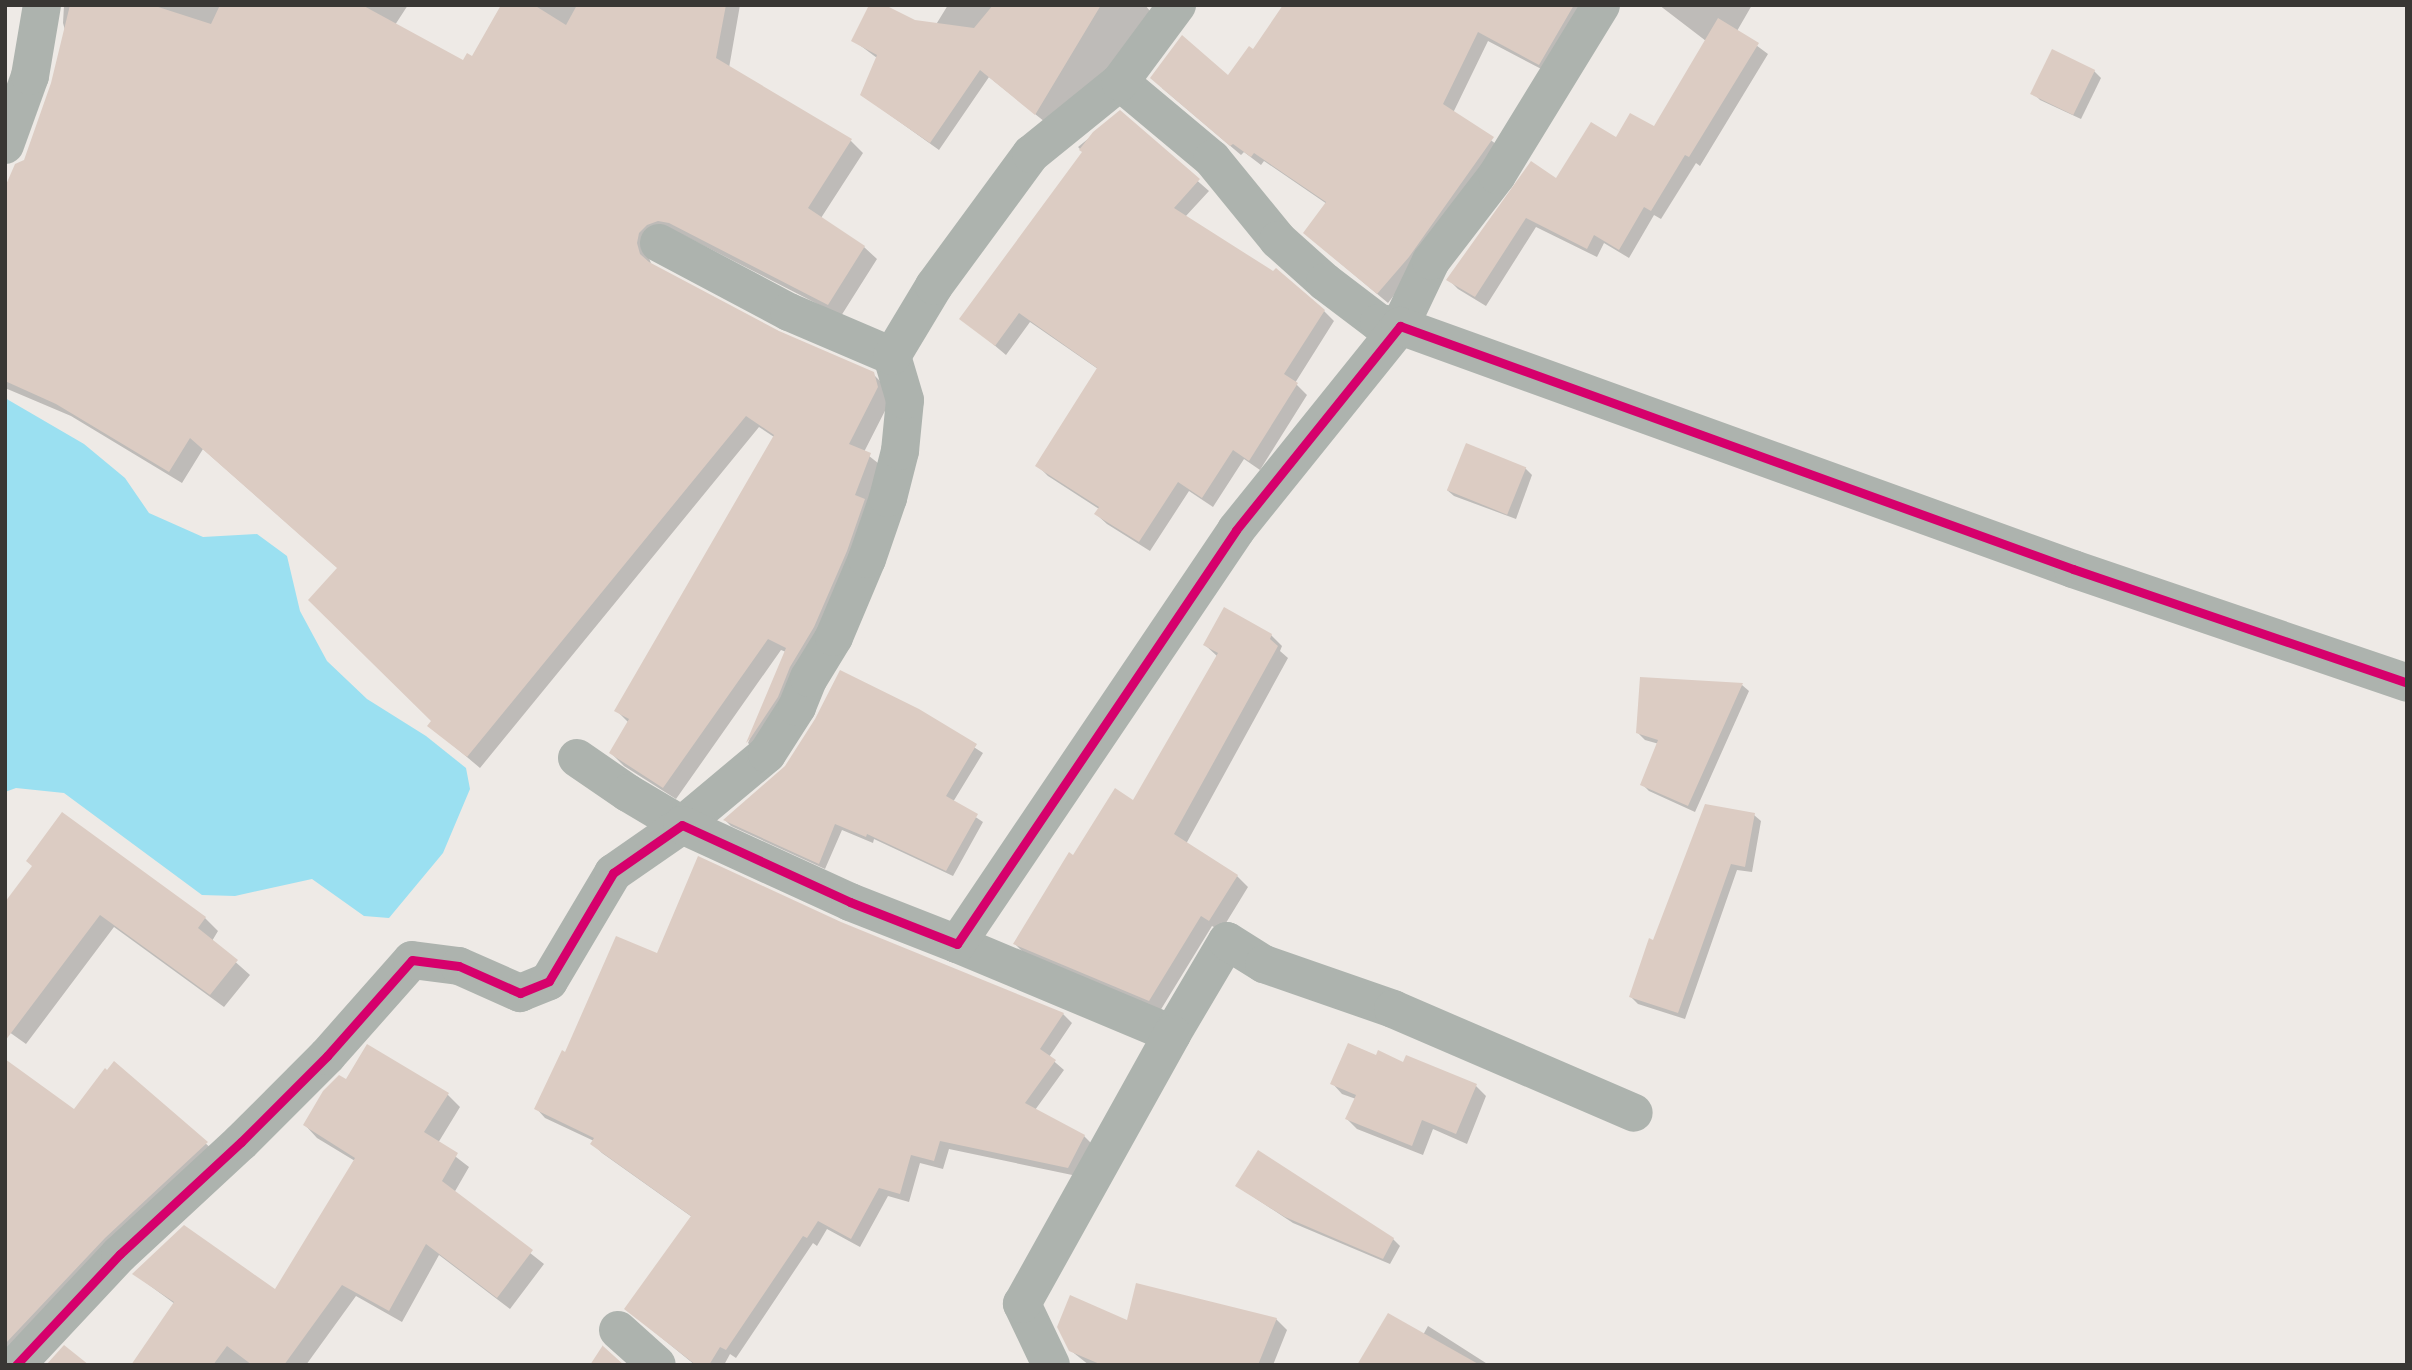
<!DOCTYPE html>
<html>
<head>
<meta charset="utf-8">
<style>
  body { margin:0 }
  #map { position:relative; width:2412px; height:1370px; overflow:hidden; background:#eeeae6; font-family:"Source Sans 3",sans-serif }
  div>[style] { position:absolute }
  .water>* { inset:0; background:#9be0f1 }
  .shadow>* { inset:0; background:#0003 }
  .building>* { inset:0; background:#dcccc3; transform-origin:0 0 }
  .street>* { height:38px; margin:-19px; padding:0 19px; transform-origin:19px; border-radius:19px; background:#adb3ae }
  .cycleway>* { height:9px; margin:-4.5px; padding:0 4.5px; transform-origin:4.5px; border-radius:4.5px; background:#d6006c }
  span { translate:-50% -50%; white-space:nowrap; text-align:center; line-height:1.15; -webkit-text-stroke:6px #f1eae3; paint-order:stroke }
  .frame { position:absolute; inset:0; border:7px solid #393734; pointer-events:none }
</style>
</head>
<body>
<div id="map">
  <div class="water">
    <i style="clip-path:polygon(5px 398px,84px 444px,125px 478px,149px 513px,203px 537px,257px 534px,287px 556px,300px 611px,327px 661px,367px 699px,426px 736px,466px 768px,470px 789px,443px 853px,389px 918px,364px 916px,312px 879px,235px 896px,202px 895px,64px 793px,16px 788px,5px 792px)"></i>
  </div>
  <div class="shadow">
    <i style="clip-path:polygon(64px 5px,408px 5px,395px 25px,464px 63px,473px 58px,503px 5px,740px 5px,729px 68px,851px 141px,863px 153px,821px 218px,864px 247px,877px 259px,841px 316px,683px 235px,649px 258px,652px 266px,778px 333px,873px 374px,886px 387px,890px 401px,864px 452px,883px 467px,876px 513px,759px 754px,748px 743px,786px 652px,781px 650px,676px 799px,624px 766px,611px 753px,629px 723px,616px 710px,774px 437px,759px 427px,480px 768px,430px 726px,433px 721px,339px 569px,203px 449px,182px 483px,71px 416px,5px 388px,5px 182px,113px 205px,63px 23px)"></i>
    <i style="clip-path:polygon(948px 5px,1145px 5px,1155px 17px,1113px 75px,1050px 126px,989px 77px,939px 150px,862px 95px,877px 58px,853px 40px,932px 31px)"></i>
    <i style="clip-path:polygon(1430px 5px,1588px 5px,1549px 73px,1488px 41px,1453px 113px,1503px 149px,1488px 173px,1388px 303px,1315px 242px,1327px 204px,1264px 161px,1261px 165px,1244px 152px,1241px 155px,1162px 88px,1229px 77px,1254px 52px)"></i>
    <i style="clip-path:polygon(1659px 5px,1752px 5px,1737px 31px,1768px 54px,1700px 166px,1696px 163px,1661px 219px,1654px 215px,1629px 258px,1604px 243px,1597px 257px,1536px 227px,1486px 306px,1458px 289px,1449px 280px,1557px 180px,1616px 139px,1654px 129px,1706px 41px)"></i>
    <i style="clip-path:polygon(2094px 71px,2101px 78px,2081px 119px,2040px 100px,2033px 93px)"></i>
    <i style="clip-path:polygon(1120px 113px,1209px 191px,1185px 217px,1324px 311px,1334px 321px,1295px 383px,1307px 395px,1260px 470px,1244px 459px,1213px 507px,1189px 491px,1150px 551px,1107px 524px,1096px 514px,1099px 509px,1048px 476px,1037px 465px,1098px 369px,1030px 322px,1006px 355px,962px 318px,1084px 153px,1078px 147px)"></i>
    <i style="clip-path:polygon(1525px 468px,1532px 475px,1516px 519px,1454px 496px,1447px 490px)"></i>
    <i style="clip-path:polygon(1271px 635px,1282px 646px,1280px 651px,1288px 658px,1186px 844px,1237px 876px,1248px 887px,1221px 931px,1212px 926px,1160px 1011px,1026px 955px,1015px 944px,1074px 857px,1134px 802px,1217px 656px,1205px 645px)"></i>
    <i style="clip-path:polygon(1742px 685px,1749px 691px,1695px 812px,1649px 791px,1642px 784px,1659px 744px,1645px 740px,1638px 733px)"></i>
    <i style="clip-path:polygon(918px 711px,983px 753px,953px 802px,983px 822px,953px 876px,874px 839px,873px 843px,842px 830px,825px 869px,731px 826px,725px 820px)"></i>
    <i style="clip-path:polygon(63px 815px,205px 918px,218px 931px,212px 941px,250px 975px,224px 1007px,114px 927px,26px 1044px,5px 1029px,34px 866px)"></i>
    <i style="clip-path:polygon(1754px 815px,1761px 821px,1752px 872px,1737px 870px,1685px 1019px,1638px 1004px,1631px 997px,1654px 942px)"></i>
    <i style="clip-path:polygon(840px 924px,1063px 1014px,1072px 1023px,1049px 1057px,1064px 1070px,1035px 1110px,1084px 1136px,1093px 1145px,1077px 1176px,949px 1149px,943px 1169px,920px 1163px,909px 1202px,888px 1196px,860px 1247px,827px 1229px,817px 1246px,813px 1243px,736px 1358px,730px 1354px,724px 1365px,695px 1365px,626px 1309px,692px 1217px,602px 1153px,593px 1144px,594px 1141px,545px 1118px,536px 1108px,566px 1054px,658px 955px)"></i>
    <i style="clip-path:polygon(368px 1046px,448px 1095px,460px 1107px,438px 1143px,469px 1167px,454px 1193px,544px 1264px,510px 1309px,439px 1255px,402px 1322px,356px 1296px,306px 1365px,172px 1365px,175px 1304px,134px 1274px,275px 1291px,355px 1161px,317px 1138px,305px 1125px,346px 1081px)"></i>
    <i style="clip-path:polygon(1377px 1057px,1476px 1086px,1486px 1096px,1467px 1144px,1433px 1129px,1423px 1155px,1357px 1129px,1347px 1119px,1356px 1099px,1342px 1094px,1332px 1083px)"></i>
    <i style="clip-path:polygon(5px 1061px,74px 1111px,115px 1063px,222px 1158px,5px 1365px)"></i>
    <i style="clip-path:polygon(1237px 1186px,1393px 1239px,1400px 1246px,1390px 1264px,1293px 1223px)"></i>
    <i style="clip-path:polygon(1276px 1319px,1287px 1330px,1273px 1365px,1089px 1365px,1070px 1350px,1128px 1323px)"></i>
    <i style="clip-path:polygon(1428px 1326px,1489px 1365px,1359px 1365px,1423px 1335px)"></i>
  </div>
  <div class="building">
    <i style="clip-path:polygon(70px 5px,152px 5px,211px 24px,220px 5px,362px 5px,463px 60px,467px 53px,472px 56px,501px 5px,534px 5px,566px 25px,577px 5px,726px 5px,716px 58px,852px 139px,808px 208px,865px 246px,828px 305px,669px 223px,658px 221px,647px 225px,639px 233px,637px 243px,640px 254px,649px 262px,779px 331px,874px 372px,878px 387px,849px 444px,871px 453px,855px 495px,865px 499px,847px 551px,814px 627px,790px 667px,778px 697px,750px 739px,746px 743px,786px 648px,768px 639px,663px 788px,609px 753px,629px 719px,614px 711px,774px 435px,746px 416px,467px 757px,427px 726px,431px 721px,308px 600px,337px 568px,190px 438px,169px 472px,56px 404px,5px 381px,5px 187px,15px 164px,24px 160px,51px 83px)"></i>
    <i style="clip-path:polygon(869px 5px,885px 5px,915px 20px,974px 28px,993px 5px,1101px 5px,1035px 115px,980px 70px,930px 143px,860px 95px,877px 55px,851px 41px)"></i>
    <i style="clip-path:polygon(1283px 5px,1574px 5px,1539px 65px,1478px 32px,1443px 104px,1494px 137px,1409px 257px,1377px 294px,1303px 233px,1326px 202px,1254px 153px,1251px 157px,1233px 144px,1230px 146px,1150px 78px,1182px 35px,1228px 75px,1249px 46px,1253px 49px)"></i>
    <i style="clip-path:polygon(1718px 18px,1759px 43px,1689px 157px,1685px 155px,1651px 211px,1644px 207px,1619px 250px,1594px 235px,1587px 249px,1526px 218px,1475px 297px,1446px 280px,1531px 161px,1556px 178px,1591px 122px,1616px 137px,1630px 113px,1654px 126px)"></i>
    <i style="left:2052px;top:49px;width:48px;height:50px;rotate:26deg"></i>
    <i style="clip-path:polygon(1120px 110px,1200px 179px,1174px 208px,1273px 271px,1276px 268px,1325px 310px,1284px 374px,1298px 383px,1249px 461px,1233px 450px,1202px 498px,1178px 482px,1139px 542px,1094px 514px,1099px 507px,1035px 466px,1097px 368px,1019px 313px,995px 346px,959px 319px,1082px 152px,1079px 150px,1093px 132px)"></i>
    <i style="left:1466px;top:443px;width:65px;height:51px;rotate:22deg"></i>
    <i style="clip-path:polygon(1224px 607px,1272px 634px,1270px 639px,1278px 646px,1174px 834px,1238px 875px,1209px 921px,1201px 916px,1149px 1001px,1013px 944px,1069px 852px,1073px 855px,1115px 788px,1133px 800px,1218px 653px,1203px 645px)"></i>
    <i style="clip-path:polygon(840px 670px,919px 709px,977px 744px,946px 796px,978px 814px,946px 871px,867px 834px,866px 837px,835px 824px,819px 864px,723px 820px,785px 766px,815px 719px)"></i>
    <i style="clip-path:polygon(1640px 677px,1743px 683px,1688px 806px,1640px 785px,1658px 740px,1636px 733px)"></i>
    <i style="clip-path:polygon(1705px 804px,1755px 813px,1745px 867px,1731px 864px,1678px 1013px,1629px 997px,1649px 938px,1653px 940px)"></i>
    <i style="clip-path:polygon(62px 812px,206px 917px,198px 928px,238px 960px,210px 995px,100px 915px,5px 1041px,5px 902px,32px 866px,26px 861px)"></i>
    <i style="clip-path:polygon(698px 856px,841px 922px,1064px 1013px,1040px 1049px,1056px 1060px,1025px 1103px,1085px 1135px,1068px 1168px,940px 1141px,934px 1161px,911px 1155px,900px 1194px,879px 1188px,851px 1239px,818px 1221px,807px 1238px,803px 1236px,726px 1350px,720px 1347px,709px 1365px,696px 1365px,624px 1309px,691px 1216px,590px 1144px,594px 1138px,534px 1109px,562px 1050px,565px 1052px,616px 936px,657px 953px)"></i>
    <i style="clip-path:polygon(1348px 1043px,1376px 1055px,1378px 1050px,1403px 1062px,1406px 1055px,1477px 1084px,1456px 1134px,1422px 1120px,1412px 1146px,1345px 1119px,1356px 1095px,1330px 1084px)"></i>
    <i style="clip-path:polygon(367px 1044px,449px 1093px,424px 1132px,458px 1153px,442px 1181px,533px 1250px,497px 1298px,426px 1244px,389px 1311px,342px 1285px,284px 1365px,252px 1365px,227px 1346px,213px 1365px,131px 1365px,174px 1302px,132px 1274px,184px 1225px,275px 1289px,355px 1158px,303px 1125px,323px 1091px,339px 1075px,346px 1079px)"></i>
    <i style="clip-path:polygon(5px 1059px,74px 1109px,105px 1068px,107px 1070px,114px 1061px,208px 1142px,105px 1238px,5px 1344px)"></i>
    <i style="clip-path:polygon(1258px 1150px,1394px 1238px,1383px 1259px,1285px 1217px,1235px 1186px)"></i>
    <i style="clip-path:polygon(1136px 1283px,1277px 1318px,1258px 1365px,1102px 1365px,1069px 1351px,1057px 1327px,1070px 1295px,1127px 1320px)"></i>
    <i style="clip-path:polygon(1388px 1313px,1480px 1365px,1357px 1365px)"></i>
    <i style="clip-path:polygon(64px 1345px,89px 1365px,46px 1365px)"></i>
    <i style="clip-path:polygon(603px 1345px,603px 1346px,624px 1365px,590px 1365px)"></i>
  </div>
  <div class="street">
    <i style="left:1120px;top:82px;width:120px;rotate:39.9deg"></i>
    <i style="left:1212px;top:159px;width:104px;rotate:50.8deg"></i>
    <i style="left:1278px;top:240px;width:63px;rotate:41.8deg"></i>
    <i style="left:1325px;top:282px;width:68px;rotate:37.2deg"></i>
    <i style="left:1379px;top:323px;width:21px;rotate:8deg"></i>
    <i style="left:1400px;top:326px;width:72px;rotate:-64.5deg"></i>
    <i style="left:1431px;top:261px;width:108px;rotate:-52.5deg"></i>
    <i style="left:1497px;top:175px;width:199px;rotate:-58.5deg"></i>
    <i style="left:5px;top:145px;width:73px;rotate:-70.1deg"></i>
    <i style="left:30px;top:76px;width:72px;rotate:-80.4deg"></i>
    <i style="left:659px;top:243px;width:147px;rotate:28deg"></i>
    <i style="left:789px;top:312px;width:112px;rotate:23.1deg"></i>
    <i style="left:577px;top:758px;width:62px;rotate:34.5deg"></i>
    <i style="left:628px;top:793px;width:63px;rotate:30.7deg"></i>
    <i style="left:682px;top:825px;width:111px;rotate:-39.9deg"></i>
    <i style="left:767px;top:754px;width:56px;rotate:-57.4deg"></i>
    <i style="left:797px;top:707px;width:31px;rotate:-68deg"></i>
    <i style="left:809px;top:678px;width:48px;rotate:-58.6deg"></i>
    <i style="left:834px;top:637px;width:85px;rotate:-67.1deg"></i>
    <i style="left:867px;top:559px;width:65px;rotate:-71deg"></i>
    <i style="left:888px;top:498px;width:49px;rotate:-75.7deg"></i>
    <i style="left:900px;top:451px;width:51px;rotate:-84.4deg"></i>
    <i style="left:905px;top:400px;width:46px;rotate:-106.5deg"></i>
    <i style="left:892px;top:356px;width:82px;rotate:-59deg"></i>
    <i style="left:934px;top:286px;width:164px;rotate:-53.7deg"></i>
    <i style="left:1031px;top:154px;width:114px;rotate:-39deg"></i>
    <i style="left:1120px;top:82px;width:96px;rotate:-53.5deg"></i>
    <i style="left:957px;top:944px;width:233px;rotate:22.7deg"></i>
    <i style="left:1172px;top:1034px;width:108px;rotate:-59.4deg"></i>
    <i style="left:1227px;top:941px;width:44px;rotate:31.9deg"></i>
    <i style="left:1264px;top:964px;width:137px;rotate:19.2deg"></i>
    <i style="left:1393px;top:1009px;width:262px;rotate:23.3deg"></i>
    <i style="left:618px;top:1330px;width:52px;rotate:41.9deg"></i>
    <i style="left:16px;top:1365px;width:152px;rotate:-46.9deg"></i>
    <i style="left:120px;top:1254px;width:165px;rotate:-42.8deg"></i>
    <i style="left:241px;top:1142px;width:122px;rotate:-45deg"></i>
    <i style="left:327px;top:1056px;width:128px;rotate:-48.5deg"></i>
    <i style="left:412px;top:960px;width:47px;rotate:7.3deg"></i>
    <i style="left:459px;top:966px;width:67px;rotate:23.9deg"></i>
    <i style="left:520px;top:993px;width:31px;rotate:-22deg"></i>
    <i style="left:549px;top:981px;width:126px;rotate:-59.3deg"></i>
    <i style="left:613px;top:873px;width:84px;rotate:-34.8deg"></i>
    <i style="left:682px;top:825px;width:185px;rotate:24.6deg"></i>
    <i style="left:850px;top:902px;width:115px;rotate:21.4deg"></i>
    <i style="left:957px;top:944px;width:499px;rotate:-56deg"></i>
    <i style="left:1236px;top:530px;width:262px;rotate:-51.2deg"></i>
    <i style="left:1400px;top:326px;width:716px;rotate:19.85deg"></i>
    <i style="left:2073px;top:569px;width:353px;rotate:18.8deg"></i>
    <i style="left:1051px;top:1365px;width:68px;rotate:-115.4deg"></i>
    <i style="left:1022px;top:1304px;width:309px;rotate:-60.9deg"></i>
  </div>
  <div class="cycleway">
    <i style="left:16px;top:1365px;width:152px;rotate:-46.9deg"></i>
    <i style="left:120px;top:1254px;width:165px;rotate:-42.8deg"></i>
    <i style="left:241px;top:1142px;width:122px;rotate:-45deg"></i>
    <i style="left:327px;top:1056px;width:128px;rotate:-48.5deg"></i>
    <i style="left:412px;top:960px;width:47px;rotate:7.3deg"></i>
    <i style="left:459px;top:966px;width:67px;rotate:23.9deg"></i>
    <i style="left:520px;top:993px;width:31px;rotate:-22deg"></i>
    <i style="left:549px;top:981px;width:126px;rotate:-59.3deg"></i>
    <i style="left:613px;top:873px;width:84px;rotate:-34.8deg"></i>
    <i style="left:682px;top:825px;width:185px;rotate:24.6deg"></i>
    <i style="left:850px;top:902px;width:115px;rotate:21.4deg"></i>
    <i style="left:957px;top:944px;width:499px;rotate:-56deg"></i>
    <i style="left:1236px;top:530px;width:262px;rotate:-51.2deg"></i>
    <i style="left:1400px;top:326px;width:716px;rotate:19.85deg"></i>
    <i style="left:2073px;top:569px;width:353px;rotate:18.8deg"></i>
  </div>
  <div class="frame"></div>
</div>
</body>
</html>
